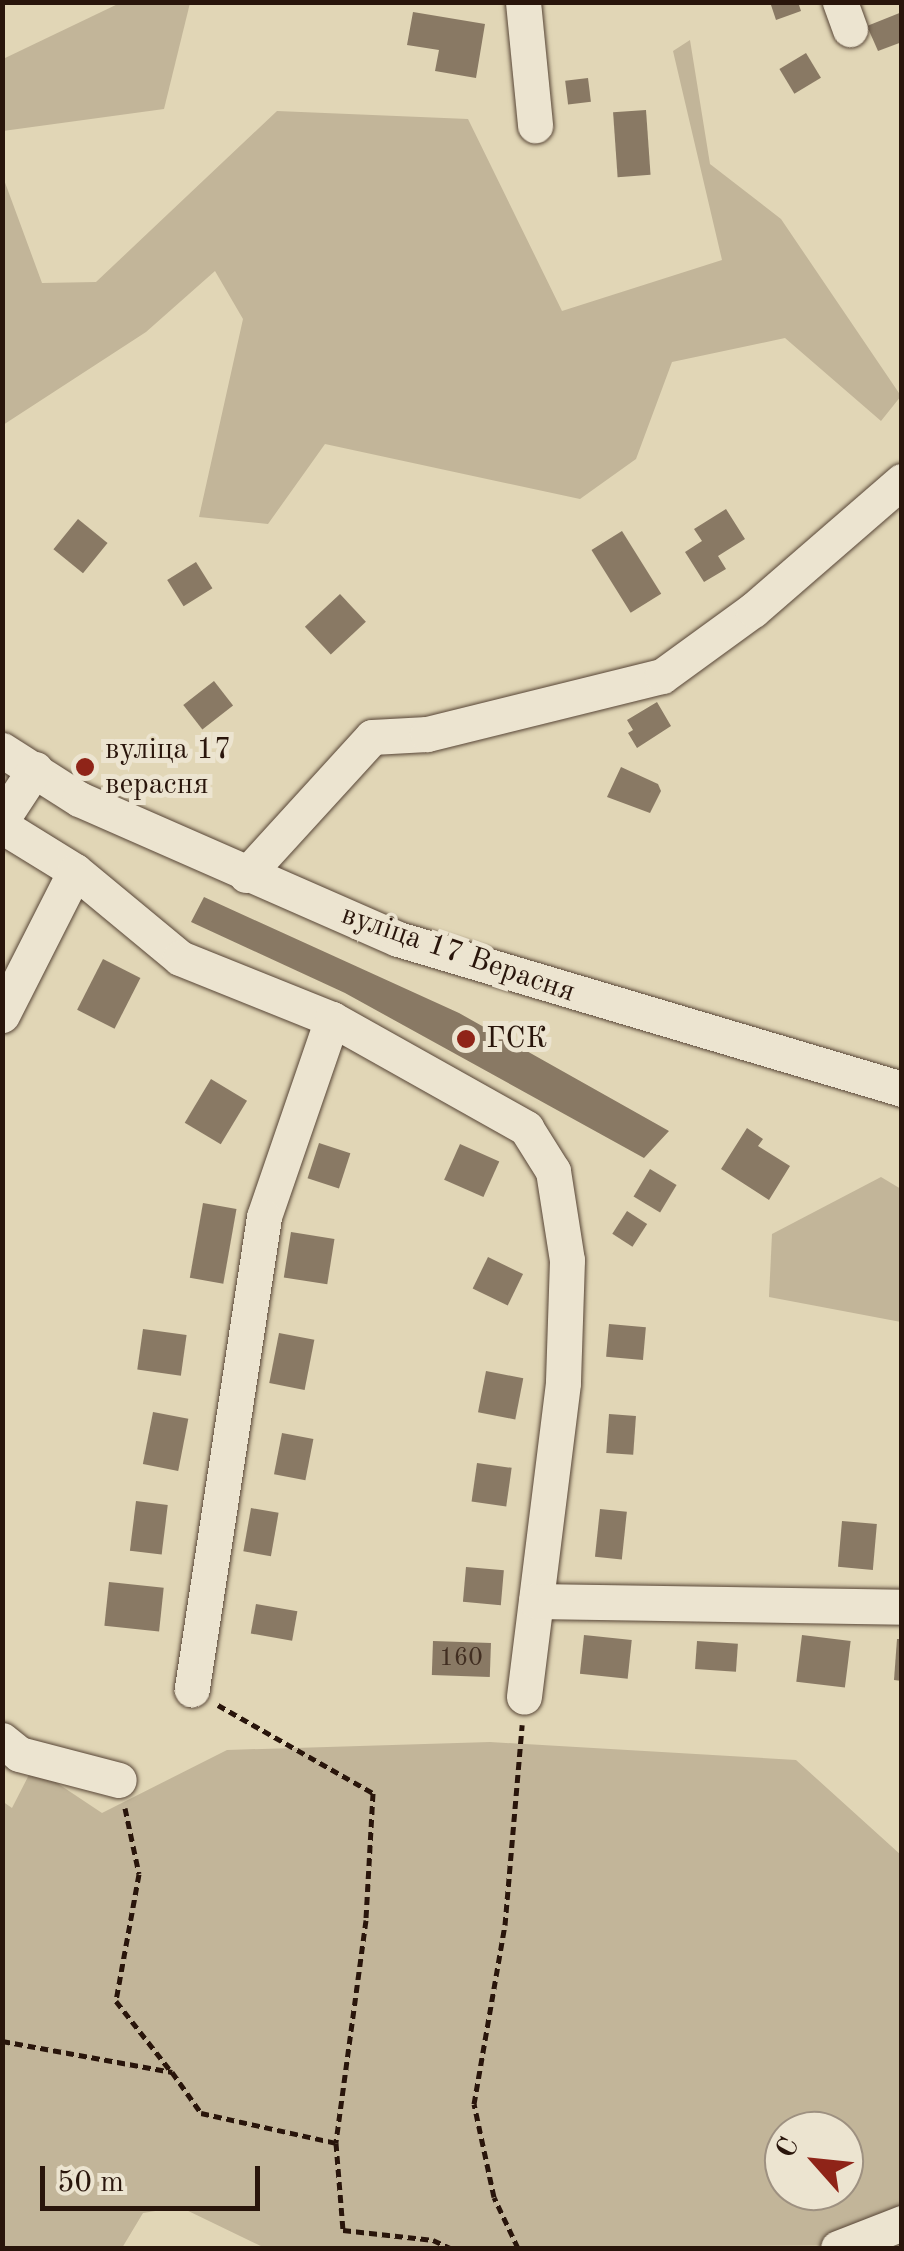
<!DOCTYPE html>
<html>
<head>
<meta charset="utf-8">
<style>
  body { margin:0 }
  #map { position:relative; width:904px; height:2251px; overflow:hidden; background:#e1d6b6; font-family:"Old Standard TT",serif }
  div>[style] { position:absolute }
  .green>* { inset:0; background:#c2b599 }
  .building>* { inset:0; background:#897964; transform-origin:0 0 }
  .path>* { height:5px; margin-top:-2.5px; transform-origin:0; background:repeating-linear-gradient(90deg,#29150b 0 8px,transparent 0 13px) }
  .roads { filter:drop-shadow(0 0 2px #574536) drop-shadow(0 0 2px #574536) }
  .minor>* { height:35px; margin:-17.5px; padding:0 17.5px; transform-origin:17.5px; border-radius:17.5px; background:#ece4d0 }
  .dots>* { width:28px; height:28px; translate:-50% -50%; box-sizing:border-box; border:5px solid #ece4d0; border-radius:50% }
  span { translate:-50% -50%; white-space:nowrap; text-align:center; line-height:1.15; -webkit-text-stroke:10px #ece4d0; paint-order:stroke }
  .number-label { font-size:25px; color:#412e21 }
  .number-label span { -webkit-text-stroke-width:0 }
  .poi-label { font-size:30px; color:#29150b }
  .left { translate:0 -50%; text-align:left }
  .street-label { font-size:30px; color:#29150b }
  .frame { position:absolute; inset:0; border:5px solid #29150b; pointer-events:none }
  .north { position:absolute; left:764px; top:2111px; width:100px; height:100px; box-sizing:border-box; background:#ece4d0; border:2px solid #9e9181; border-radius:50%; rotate:297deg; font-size:28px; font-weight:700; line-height:40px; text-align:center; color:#29150b }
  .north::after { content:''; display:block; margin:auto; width:35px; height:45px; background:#8f2418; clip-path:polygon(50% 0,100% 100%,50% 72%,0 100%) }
  .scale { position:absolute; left:40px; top:2166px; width:220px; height:45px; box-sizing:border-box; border:5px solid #29150b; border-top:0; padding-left:12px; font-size:30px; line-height:35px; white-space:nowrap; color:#29150b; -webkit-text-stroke:8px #ece4d0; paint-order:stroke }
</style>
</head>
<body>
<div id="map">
  <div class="green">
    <i style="clip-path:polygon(122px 2px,190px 3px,164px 109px,3px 131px,3px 59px)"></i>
    <i style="clip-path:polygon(690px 40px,710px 164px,781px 219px,901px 396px,881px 421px,785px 338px,672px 362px,636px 459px,580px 499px,325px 444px,268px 524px,199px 517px,243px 319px,215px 271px,146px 332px,3px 425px,3px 177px,42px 283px,96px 282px,277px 111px,468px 119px,562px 311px,722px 260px,673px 51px)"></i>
    <i style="clip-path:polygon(881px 1177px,901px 1189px,901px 1322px,769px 1297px,772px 1234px)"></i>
    <i style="clip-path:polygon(evenodd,490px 1742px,796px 1760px,901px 1855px,901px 2245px,265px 2248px,180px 2207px,143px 2213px,122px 2248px,3px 2248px,2px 1801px,12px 1808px,33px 1767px,102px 1813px,227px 1750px,490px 1742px,784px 2131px,844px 2131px,844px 2191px,784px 2191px,784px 2131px)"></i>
  </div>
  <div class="building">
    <i style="clip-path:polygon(770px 2px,798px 2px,801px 11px,776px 20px)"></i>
    <i style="clip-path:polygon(413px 12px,485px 24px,476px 78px,435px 71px,439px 50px,407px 45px)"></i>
    <i style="clip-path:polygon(902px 12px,902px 42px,878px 51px,867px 26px)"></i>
    <i style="left:806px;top:53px;width:29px;height:31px;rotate:59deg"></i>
    <i style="left:588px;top:78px;width:24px;height:23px;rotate:83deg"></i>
    <i style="left:646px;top:110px;width:65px;height:33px;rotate:86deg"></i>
    <i style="clip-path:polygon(726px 509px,745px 539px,718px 556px,726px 569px,704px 582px,685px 552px,702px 541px,694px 529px)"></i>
    <i style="left:78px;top:519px;width:38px;height:39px;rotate:39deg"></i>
    <i style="left:622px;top:531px;width:74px;height:36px;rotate:58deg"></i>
    <i style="left:196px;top:562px;width:31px;height:34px;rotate:58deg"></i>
    <i style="left:340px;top:594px;width:38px;height:48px;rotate:47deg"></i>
    <i style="left:214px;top:681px;width:31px;height:39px;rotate:52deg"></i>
    <i style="clip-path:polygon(657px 702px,671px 726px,637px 748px,628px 733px,633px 730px,627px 720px)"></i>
    <i style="clip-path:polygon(621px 767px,658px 784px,661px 791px,650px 813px,607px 797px)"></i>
    <i style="clip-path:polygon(204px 897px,459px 1013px,669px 1131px,644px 1158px,345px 993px,191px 922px)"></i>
    <i style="left:103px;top:959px;width:42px;height:57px;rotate:27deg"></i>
    <i style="left:211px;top:1079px;width:42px;height:51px;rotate:31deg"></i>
    <i style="clip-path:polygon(747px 1128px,763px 1139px,758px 1146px,790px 1166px,769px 1200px,721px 1169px)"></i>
    <i style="left:319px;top:1143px;width:33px;height:37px;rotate:18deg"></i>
    <i style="left:460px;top:1144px;width:43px;height:39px;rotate:24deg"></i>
    <i style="left:650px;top:1169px;width:31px;height:32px;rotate:31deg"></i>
    <i style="left:203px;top:1203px;width:34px;height:76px;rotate:10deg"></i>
    <i style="left:627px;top:1211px;width:24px;height:27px;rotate:33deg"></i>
    <i style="left:291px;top:1232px;width:44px;height:46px;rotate:9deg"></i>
    <i style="left:488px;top:1257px;width:39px;height:35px;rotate:26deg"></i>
    <i style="left:609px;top:1324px;width:37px;height:33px;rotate:5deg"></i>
    <i style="left:143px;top:1329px;width:44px;height:41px;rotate:8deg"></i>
    <i style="left:279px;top:1333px;width:36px;height:51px;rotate:11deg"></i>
    <i style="left:486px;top:1371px;width:38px;height:42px;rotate:11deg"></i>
    <i style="left:153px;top:1412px;width:36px;height:53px;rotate:11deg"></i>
    <i style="left:609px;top:1414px;width:27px;height:39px;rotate:4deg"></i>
    <i style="left:282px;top:1433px;width:32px;height:42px;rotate:11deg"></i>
    <i style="left:477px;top:1463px;width:35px;height:39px;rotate:8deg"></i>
    <i style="left:136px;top:1501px;width:32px;height:50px;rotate:7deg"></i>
    <i style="left:251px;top:1508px;width:28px;height:44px;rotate:10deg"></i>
    <i style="left:600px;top:1509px;width:27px;height:48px;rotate:6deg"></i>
    <i style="left:842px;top:1521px;width:35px;height:46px;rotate:5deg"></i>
    <i style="left:466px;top:1567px;width:38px;height:35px;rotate:5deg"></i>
    <i style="left:109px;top:1582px;width:55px;height:44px;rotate:6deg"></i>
    <i style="left:256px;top:1604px;width:42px;height:30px;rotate:10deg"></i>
    <i style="left:584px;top:1635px;width:48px;height:39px;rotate:6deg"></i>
    <i style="left:802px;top:1635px;width:49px;height:47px;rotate:7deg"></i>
    <i style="clip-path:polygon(897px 1639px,902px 1639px,902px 1681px,894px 1680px)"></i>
    <i style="left:433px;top:1641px;width:58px;height:34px;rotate:2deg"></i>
    <i style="left:697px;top:1641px;width:41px;height:28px;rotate:4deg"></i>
  </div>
  <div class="path">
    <i style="left:218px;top:1705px;width:178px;rotate:29.6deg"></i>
    <i style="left:373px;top:1793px;width:127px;rotate:93.2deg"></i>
    <i style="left:366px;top:1920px;width:225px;rotate:97.7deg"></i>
    <i style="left:336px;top:2143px;width:87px;rotate:85.4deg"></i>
    <i style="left:343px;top:2230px;width:91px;rotate:6.3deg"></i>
    <i style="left:433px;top:2240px;width:19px;rotate:25deg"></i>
    <i style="left:125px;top:1808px;width:67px;rotate:78deg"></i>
    <i style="left:139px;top:1874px;width:129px;rotate:100.3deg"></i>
    <i style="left:116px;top:2001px;width:88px;rotate:52deg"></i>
    <i style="left:2px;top:2041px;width:173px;rotate:10.3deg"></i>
    <i style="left:172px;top:2072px;width:50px;rotate:54.7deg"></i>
    <i style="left:201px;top:2113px;width:138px;rotate:12.5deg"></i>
    <i style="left:518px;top:2248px;width:56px;rotate:-115.2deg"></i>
    <i style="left:494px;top:2197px;width:95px;rotate:-102.1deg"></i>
    <i style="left:474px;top:2104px;width:182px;rotate:-80.2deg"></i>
    <i style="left:505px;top:1925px;width:201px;rotate:-85.1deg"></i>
  </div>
  <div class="roads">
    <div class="minor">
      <i style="left:523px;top:2px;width:124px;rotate:84.4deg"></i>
      <i style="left:840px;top:2px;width:29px;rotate:70deg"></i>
      <i style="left:2px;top:750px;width:91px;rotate:32.5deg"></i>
      <i style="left:79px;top:799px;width:348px;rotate:23.7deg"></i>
      <i style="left:398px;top:939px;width:526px;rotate:16.57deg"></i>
      <i style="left:2px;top:819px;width:60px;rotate:-56.6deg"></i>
      <i style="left:2px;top:826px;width:86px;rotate:31.7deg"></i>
      <i style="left:75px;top:871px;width:136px;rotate:39.6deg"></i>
      <i style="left:180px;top:958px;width:164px;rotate:21.9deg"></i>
      <i style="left:332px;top:1019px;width:209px;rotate:109deg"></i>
      <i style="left:264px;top:1217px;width:478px;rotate:98.7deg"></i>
      <i style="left:246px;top:875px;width:187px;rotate:-47.6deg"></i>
      <i style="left:372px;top:737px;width:55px;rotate:-3.1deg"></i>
      <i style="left:427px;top:734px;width:242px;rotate:-13.9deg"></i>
      <i style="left:662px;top:676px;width:112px;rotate:-36deg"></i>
      <i style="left:753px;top:610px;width:197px;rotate:-40.9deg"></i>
      <i style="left:2px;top:1015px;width:161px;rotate:-63.1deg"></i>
      <i style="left:332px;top:1019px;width:223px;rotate:29.3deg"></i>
      <i style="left:526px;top:1128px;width:51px;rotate:57.9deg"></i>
      <i style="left:553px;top:1171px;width:90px;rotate:81.1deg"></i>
      <i style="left:567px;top:1260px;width:123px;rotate:91.9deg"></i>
      <i style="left:563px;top:1383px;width:316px;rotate:97.1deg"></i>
      <i style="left:536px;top:1601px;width:366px;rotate:0.9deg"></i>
      <i style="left:2px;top:1740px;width:22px;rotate:39deg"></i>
      <i style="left:19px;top:1754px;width:103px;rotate:14.6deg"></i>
      <i style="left:838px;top:2248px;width:69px;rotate:-21.3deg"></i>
    </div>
  </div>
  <div class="dots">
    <i style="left:85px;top:767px;background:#8f2418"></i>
    <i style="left:466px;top:1039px;background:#8f2418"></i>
  </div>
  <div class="number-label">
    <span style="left:461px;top:1659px">160</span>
  </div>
  <div class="poi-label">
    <span class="left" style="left:105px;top:767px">вуліца 17<br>верасня</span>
    <span class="left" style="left:486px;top:1039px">ГСК</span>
  </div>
  <div class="street-label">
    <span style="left:458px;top:954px;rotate:19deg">вуліца 17 Верасня</span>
  </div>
  <div class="frame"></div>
  <div class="north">С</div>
  <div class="scale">50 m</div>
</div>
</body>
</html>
